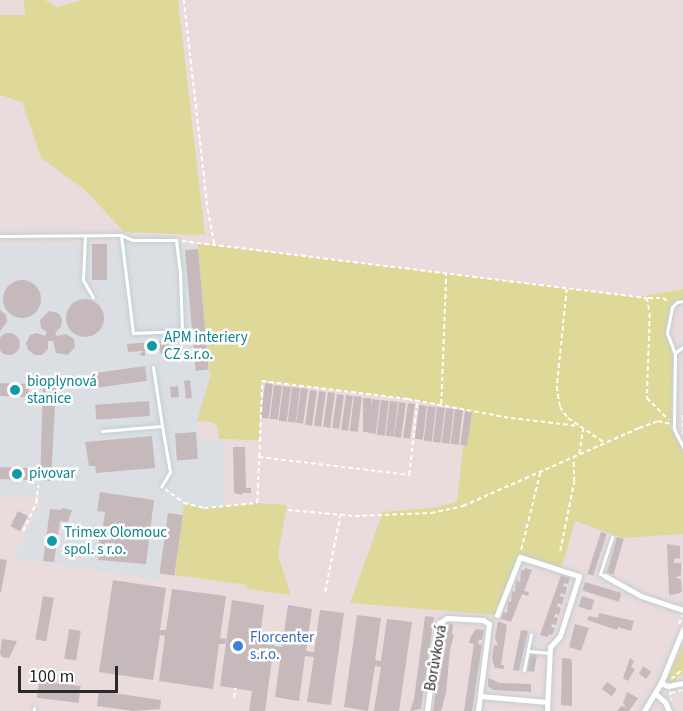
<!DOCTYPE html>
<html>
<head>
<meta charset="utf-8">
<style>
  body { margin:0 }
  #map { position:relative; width:683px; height:711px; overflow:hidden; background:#eadbdd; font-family:"Source Sans 3",sans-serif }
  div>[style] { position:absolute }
  .industrial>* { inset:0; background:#dbdfe3 }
  .green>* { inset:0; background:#dfd999 }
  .building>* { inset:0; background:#c6b9bb; transform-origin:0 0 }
  .round { border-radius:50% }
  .path>* { height:1.5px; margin-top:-0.75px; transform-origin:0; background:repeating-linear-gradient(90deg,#fff 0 4.5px,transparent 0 7.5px) }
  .roads { filter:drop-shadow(0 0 2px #bfcecf) drop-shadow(0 0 2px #bfcecf) }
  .lane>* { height:3px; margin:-1.5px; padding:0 1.5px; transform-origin:1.5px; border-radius:1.5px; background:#fff }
  .street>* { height:5px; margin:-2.5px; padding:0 2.5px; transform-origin:2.5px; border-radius:2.5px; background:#fff }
  .dots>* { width:16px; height:16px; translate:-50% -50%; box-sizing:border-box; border:3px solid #fff; border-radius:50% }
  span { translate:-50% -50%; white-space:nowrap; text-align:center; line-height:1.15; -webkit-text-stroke:5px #fff; paint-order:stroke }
  .culture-label { font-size:15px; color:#0d838f }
  .left { translate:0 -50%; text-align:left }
  .shop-label { font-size:15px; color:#366cbe }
  .street-label { font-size:15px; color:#292929 }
  .scale { position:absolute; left:18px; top:666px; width:100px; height:27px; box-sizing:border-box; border:3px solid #292929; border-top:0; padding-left:8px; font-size:18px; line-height:21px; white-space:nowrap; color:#292929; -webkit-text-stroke:4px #fff; paint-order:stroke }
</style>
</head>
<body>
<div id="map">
  <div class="industrial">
    <i style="clip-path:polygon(180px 244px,198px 246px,210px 377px,197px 421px,199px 438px,224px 440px,224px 508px,204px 508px,184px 503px,175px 575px,160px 573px,160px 580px,41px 562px,13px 560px,39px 506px,40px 496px,0 495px,0 245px)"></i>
    <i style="clip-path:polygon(521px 629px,542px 638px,540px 645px,533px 644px,531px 654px,537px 655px,534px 672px,512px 671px)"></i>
  </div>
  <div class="green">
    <i style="clip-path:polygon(24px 0,45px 0,56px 7px,84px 0,178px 0,205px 235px,124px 232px,84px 189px,41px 158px,22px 102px,0 95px,0 15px,25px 15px)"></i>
    <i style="clip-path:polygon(197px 243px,638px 297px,683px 289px,683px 304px,672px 308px,667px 333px,673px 348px,671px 429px,683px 452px,683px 534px,622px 538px,575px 521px,561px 570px,520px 557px,497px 615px,350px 603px,383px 512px,431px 508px,457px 502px,467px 410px,408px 399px,262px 381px,259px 440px,219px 439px,217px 426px,211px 422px,197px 421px,210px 377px)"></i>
    <i style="clip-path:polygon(184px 503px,204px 508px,257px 503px,287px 505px,278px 555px,291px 595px,246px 589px,247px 585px,175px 575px)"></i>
    <i style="clip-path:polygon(683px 646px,683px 675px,678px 676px,675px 682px,669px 683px,667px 680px)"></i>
  </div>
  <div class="building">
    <i style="left:92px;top:244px;width:15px;height:36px"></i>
    <i style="left:198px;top:249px;width:121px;height:13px;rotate:85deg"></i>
    <i class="round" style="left:3px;top:280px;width:38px;height:38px"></i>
    <i class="round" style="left:66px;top:299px;width:38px;height:38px"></i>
    <i style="clip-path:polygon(0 310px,6px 315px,7px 322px,0 331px)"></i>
    <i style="clip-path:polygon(49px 311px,58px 313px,62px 319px,61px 327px,55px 333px,57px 336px,66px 334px,74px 339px,75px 347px,68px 355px,56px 353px,53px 341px,48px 341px,48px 349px,42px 355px,35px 355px,28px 350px,26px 343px,30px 335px,37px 333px,45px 336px,47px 332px,41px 328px,40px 320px)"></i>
    <i class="round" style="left:-2px;top:333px;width:22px;height:22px"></i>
    <i style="clip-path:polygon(177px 340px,178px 348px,163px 349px,167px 350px,168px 354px,161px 354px,160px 350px,145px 351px,145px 356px,139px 355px,143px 351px,128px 352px,127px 344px)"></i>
    <i style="left:145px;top:366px;width:15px;height:54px;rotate:82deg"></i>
    <i style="left:190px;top:380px;width:18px;height:6px;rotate:84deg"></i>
    <i style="left:0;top:383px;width:29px;height:13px;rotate:2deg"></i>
    <i style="left:265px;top:383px;width:8px;height:35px;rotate:7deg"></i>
    <i style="clip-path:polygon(43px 385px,56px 385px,51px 481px,40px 481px)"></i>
    <i style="left:274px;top:385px;width:8px;height:34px;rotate:7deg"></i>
    <i style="left:178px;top:386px;width:11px;height:8px;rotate:85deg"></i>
    <i style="left:283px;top:386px;width:8px;height:35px;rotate:7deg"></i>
    <i style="left:292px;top:387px;width:8px;height:35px;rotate:7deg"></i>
    <i style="left:301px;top:388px;width:7px;height:35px;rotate:8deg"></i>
    <i style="left:310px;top:390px;width:7px;height:35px;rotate:8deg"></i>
    <i style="left:319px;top:391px;width:7px;height:35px;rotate:8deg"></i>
    <i style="left:328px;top:392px;width:7px;height:35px;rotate:8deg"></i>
    <i style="left:337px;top:394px;width:7px;height:34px;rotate:8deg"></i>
    <i style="left:346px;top:395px;width:7px;height:35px;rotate:8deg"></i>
    <i style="left:354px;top:396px;width:8px;height:35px;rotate:7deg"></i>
    <i style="left:363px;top:398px;width:8px;height:34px"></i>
    <i style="left:372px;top:399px;width:8px;height:34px;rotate:7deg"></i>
    <i style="left:381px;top:400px;width:8px;height:35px;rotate:7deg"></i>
    <i style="left:149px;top:401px;width:15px;height:54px;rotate:86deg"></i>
    <i style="left:390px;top:401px;width:8px;height:35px;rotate:7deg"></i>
    <i style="left:399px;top:402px;width:7px;height:35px;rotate:8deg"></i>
    <i style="left:408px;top:403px;width:7px;height:35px;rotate:8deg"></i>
    <i style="left:419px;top:405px;width:8px;height:34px;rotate:7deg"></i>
    <i style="left:428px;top:406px;width:8px;height:35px;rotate:7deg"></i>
    <i style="left:437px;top:407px;width:8px;height:35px;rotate:7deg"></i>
    <i style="left:446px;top:408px;width:8px;height:35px;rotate:7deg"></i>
    <i style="left:455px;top:409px;width:8px;height:35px;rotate:7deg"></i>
    <i style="left:465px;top:411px;width:7px;height:34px;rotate:8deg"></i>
    <i style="left:196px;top:432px;width:27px;height:21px;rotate:86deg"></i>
    <i style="clip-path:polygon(152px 436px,155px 468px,96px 473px,95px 466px,89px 466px,85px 442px)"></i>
    <i style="clip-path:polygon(233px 447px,245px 447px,246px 488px,251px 488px,251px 493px,242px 493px,242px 495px,234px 493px)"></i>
    <i style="left:0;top:467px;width:34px;height:12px;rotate:2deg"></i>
    <i style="clip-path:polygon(100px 492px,154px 500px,146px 564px,98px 560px,100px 547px,97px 547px,100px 544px,98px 540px,101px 540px,105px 512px,97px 511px)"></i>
    <i style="clip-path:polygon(62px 508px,72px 510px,68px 522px,60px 521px,54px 562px,43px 561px,50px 509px,61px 510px)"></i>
    <i style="left:18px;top:511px;width:11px;height:17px;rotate:27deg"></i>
    <i style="left:168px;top:513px;width:15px;height:61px;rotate:8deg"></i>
    <i style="left:601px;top:532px;width:6px;height:44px;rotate:18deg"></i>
    <i style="left:617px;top:537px;width:7px;height:37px;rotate:16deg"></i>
    <i style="clip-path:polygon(667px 544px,680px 546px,680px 558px,674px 559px,674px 563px,681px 563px,681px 575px,675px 578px,681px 579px,682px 592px,676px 594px,669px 595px)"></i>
    <i style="clip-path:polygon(0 559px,7px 560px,1px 592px,0 592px)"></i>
    <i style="clip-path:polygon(525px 568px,532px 570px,524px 591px,529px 592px,528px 596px,522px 594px,511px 622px,501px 619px,503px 612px,507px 613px,508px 601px,511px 602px,512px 591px,515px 592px,516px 580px,520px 582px,521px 570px,524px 571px)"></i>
    <i style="clip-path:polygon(561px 575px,570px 578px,568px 584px,564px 583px,563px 586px,567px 587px,565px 595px,561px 593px,560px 596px,564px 597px,562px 605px,558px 603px,557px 606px,561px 608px,559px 615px,555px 614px,554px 617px,558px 618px,556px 625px,552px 624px,551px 627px,555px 628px,552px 635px,549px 634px,548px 637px,540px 635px)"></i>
    <i style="clip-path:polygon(113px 580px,166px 588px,160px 630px,166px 630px,172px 589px,226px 596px,220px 638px,226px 639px,225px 644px,219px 644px,213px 689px,159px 681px,165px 636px,160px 635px,153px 680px,99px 672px)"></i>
    <i style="left:585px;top:582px;width:38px;height:9px;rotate:17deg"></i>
    <i style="left:43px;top:596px;width:11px;height:44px;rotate:10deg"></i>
    <i style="left:582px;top:596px;width:13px;height:11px;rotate:18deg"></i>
    <i style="clip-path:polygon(232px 600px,264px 605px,260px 637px,275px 639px,274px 646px,282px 647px,288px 605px,312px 609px,306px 651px,314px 652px,320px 610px,344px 613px,331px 705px,307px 702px,314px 657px,305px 656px,299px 701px,275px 697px,281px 653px,273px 652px,265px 711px,249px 711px,252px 691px,220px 686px)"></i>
    <i style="clip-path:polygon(599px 613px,634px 621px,631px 631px,618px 627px,617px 630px,587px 620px,589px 616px,598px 618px)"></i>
    <i style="clip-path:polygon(357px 615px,381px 618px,375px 660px,381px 661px,387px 619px,412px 622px,399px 711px,374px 711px,381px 667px,375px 666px,368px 711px,344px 707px)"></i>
    <i style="clip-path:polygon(425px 616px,434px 617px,421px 709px,410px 711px,414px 699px)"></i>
    <i style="clip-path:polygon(498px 621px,507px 625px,501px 665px,504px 665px,504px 669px,495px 668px,492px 659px,494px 645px,498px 645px,495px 638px)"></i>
    <i style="clip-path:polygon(449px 623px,453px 625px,452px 634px,454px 635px,450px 650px,446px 693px,441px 711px,433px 711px,445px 624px)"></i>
    <i style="clip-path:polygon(575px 624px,589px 628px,581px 651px,569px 647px)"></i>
    <i style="left:69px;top:629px;width:12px;height:30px;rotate:9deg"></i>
    <i style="clip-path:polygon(476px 629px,484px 630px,482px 640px,479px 640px,478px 644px,482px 645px,472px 711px,464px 711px,474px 644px,469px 643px,470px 638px)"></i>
    <i style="clip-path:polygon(521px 630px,528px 631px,519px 671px,513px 670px)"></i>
    <i style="clip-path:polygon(2px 639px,17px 641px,9px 658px,2px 657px,0 653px)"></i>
    <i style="clip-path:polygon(531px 654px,537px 655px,534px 672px,527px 671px)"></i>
    <i style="clip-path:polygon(562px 658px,571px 659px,572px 663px,572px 706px,561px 705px)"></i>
    <i style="clip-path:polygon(630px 658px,634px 661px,631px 667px,635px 669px,628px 681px,623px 678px)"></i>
    <i style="clip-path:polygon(643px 666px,651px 672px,646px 679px,639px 674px)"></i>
    <i style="clip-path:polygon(488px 678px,500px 683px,531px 684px,531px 692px,493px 690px,488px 686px)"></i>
    <i style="left:39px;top:681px;width:42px;height:17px;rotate:7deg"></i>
    <i style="left:607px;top:682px;width:12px;height:9px;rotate:35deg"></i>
    <i style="clip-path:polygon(99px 691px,161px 700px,160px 709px,133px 711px,97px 706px)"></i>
    <i style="clip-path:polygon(627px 692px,638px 698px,629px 711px,617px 711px,621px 706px,626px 707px,623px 703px)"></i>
  </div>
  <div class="path">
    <i style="left:184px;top:0;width:211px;rotate:83.5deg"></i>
    <i style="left:208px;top:210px;width:36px;rotate:79deg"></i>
    <i style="left:182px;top:241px;width:468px;rotate:7deg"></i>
    <i style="left:647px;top:298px;width:16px;rotate:79deg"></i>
    <i style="left:650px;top:314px;width:84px;rotate:92deg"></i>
    <i style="left:647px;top:398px;width:31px;rotate:45deg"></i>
    <i style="left:567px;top:289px;width:99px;rotate:95.8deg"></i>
    <i style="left:557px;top:387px;width:20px;rotate:81deg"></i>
    <i style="left:560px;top:407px;width:14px;rotate:54deg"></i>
    <i style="left:568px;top:418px;width:45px;rotate:34deg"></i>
    <i style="left:648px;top:298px;width:15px"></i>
    <i style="left:663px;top:298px;width:7px;rotate:34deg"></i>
    <i style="left:441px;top:404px;width:130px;rotate:-87.8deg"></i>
    <i style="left:683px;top:435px;width:21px;rotate:-90deg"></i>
    <i style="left:579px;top:454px;width:25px;rotate:-81deg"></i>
    <i style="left:259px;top:457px;width:76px;rotate:-87.7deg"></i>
    <i style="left:262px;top:381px;width:147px;rotate:7deg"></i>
    <i style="left:408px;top:399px;width:105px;rotate:10.5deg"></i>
    <i style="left:511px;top:418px;width:68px;rotate:6.7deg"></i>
    <i style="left:165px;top:489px;width:24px;rotate:36deg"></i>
    <i style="left:184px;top:503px;width:21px;rotate:14deg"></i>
    <i style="left:204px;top:508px;width:53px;rotate:-5.4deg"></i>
    <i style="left:257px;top:503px;width:46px;rotate:-87.5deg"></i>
    <i style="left:259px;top:457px;width:151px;rotate:6.8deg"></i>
    <i style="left:409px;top:475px;width:73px;rotate:-83.7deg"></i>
    <i style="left:288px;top:510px;width:67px;rotate:5.1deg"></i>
    <i style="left:355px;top:516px;width:76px;rotate:-2.3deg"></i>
    <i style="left:431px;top:513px;width:33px;rotate:-12deg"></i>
    <i style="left:463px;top:506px;width:193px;rotate:-23.9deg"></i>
    <i style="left:639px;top:428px;width:20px;rotate:-20deg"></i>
    <i style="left:658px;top:421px;width:12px;rotate:14deg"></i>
    <i style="left:23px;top:531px;width:31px;rotate:-65deg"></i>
    <i style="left:36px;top:503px;width:17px;rotate:-83deg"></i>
    <i style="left:521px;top:550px;width:79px;rotate:-76.1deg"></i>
    <i style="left:560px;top:551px;width:70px;rotate:-78.5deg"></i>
    <i style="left:574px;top:482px;width:23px;rotate:-92deg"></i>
    <i style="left:325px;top:592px;width:77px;rotate:-78.8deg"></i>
    <i style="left:679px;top:624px;width:9px;rotate:-72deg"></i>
    <i style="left:671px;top:679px;width:16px;rotate:-40deg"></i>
    <i style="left:670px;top:691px;width:10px;rotate:79deg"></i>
    <i style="left:671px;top:693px;width:12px;rotate:-14deg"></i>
    <i style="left:234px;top:698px;width:10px;rotate:-84deg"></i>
  </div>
  <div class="roads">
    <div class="lane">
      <i style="left:0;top:236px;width:121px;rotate:-0.5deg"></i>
      <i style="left:121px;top:235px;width:13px;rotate:23deg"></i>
      <i style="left:133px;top:240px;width:43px"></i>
      <i style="left:176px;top:240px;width:33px;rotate:83deg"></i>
      <i style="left:180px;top:273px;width:58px;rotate:88deg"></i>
      <i style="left:182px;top:331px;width:49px;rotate:177.7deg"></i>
      <i style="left:133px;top:333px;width:99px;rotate:-97deg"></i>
      <i style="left:85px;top:236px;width:44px;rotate:92.6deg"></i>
      <i style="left:83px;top:280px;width:20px;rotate:60deg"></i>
      <i style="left:683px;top:301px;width:6px;rotate:171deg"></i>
      <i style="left:677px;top:302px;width:7px;rotate:135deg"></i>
      <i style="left:672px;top:307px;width:26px;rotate:101deg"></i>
      <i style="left:667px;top:333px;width:22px;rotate:69deg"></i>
      <i style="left:675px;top:354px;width:75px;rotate:90.8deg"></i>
      <i style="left:674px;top:429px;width:20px;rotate:63deg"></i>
      <i style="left:676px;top:352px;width:9px;rotate:-36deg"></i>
      <i style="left:153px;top:367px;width:60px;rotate:81.3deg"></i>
      <i style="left:102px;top:431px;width:60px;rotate:-4.8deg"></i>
      <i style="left:162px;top:426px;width:47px;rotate:80.1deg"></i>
      <i style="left:170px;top:472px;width:17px;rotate:121deg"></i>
      <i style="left:605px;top:576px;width:5px;rotate:-158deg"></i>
      <i style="left:600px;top:574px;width:39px;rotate:-72deg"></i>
      <i style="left:528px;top:651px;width:22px;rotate:5deg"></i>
      <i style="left:524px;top:670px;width:36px;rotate:-79deg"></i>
      <i style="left:34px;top:711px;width:3px;rotate:-90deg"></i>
    </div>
    <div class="street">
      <i style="left:605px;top:576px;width:41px;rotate:29.1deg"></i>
      <i style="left:641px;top:596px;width:44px;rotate:18.4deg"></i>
      <i style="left:497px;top:615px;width:62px;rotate:-68.4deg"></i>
      <i style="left:520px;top:557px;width:62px;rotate:17.9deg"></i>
      <i style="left:579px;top:576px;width:63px;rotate:107.6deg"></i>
      <i style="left:560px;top:636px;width:15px;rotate:132deg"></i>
      <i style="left:550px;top:647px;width:64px;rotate:92.7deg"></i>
      <i style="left:661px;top:683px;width:8px;rotate:23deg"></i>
      <i style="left:668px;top:686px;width:15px;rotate:-11deg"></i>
      <i style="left:656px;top:694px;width:12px;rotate:42deg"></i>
      <i style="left:665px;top:702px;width:10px;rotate:66deg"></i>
      <i style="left:480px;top:696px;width:67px;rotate:5.1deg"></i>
      <i style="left:427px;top:711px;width:89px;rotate:-82.2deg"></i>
      <i style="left:439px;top:623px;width:9px;rotate:-32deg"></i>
      <i style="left:447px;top:618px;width:36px;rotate:3deg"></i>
      <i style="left:483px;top:620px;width:7px;rotate:34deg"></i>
      <i style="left:489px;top:624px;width:88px;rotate:97.2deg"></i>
      <i style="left:644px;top:711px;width:33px;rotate:-59deg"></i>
      <i style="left:661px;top:683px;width:58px;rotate:-67.8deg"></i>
    </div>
  </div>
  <div class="dots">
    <i style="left:152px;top:346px;background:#0f9aa8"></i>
    <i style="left:15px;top:390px;background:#0f9aa8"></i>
    <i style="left:17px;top:474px;background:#0f9aa8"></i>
    <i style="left:52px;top:541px;background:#0f9aa8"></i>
    <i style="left:238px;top:646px;background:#3f7fe0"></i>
  </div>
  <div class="culture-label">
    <span class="left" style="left:164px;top:346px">APM interiery<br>CZ s.r.o.</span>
    <span class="left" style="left:27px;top:390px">bioplynová<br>stanice</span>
    <span class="left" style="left:29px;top:474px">pivovar</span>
    <span class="left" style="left:64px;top:541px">Trimex Olomouc<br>spol. s r.o.</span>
  </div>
  <div class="shop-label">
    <span class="left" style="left:250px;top:646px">Florcenter<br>s.r.o.</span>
  </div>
  <div class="street-label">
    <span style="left:436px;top:658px;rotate:-80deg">Borůvková</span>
  </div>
  <div class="scale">100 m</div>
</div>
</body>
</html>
